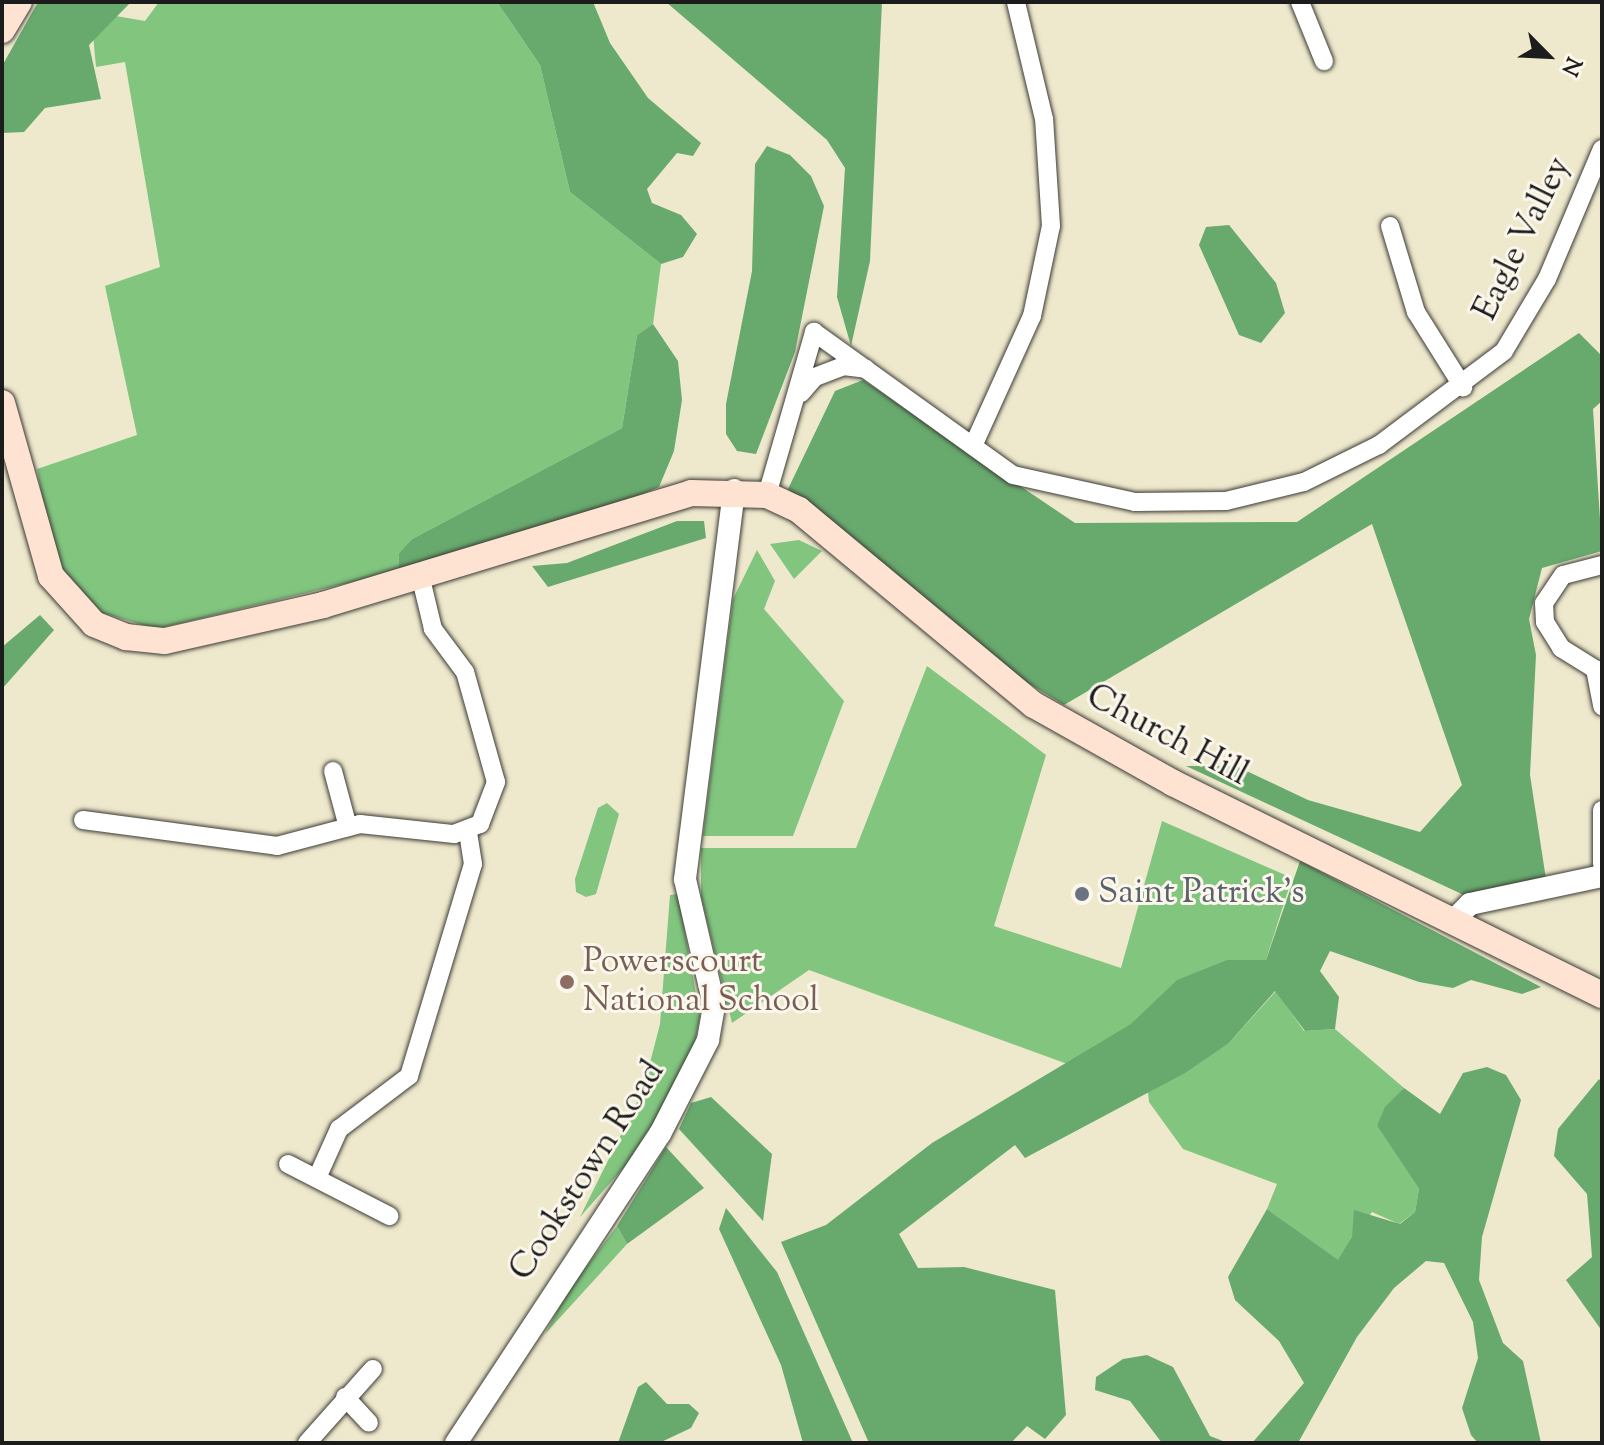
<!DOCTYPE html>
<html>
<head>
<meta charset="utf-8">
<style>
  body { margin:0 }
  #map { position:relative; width:1604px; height:1445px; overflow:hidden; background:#eee8cc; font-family:"Sorts Mill Goudy",serif }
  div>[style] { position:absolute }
  .green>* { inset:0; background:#81c57f }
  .forest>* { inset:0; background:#68aa6e }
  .roads { filter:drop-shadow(0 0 2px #3c3b36) drop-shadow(0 0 2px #3c3b36) }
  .minor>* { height:18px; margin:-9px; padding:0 9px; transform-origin:9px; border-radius:9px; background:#fff }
  .tertiary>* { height:22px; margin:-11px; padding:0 11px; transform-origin:11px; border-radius:11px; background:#fff }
  .secondary>* { height:26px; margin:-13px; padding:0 13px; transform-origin:13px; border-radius:13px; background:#fee3d2 }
  .dots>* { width:22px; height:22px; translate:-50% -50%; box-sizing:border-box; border:4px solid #fbf7ec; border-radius:50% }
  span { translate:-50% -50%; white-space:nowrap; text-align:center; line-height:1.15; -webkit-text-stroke:6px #fbf7ec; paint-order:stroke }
  .street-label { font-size:34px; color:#1c1c1c }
  .worship-label { font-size:34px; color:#5b616d }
  .left { translate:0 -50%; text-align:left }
  .education-label { font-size:34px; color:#785e54 }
  .frame { position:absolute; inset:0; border:4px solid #1c1c1c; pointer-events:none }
  .north { position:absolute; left:1508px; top:16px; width:80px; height:80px; -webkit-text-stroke:6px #fbf7ec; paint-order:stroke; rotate:114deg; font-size:22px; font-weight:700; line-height:32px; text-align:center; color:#1c1c1c }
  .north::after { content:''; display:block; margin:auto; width:28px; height:36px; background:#1c1c1c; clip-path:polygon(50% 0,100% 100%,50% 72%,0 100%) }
</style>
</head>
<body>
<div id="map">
  <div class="green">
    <i style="clip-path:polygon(159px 2px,497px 2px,540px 65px,570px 192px,661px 264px,653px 324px,637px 335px,622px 428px,412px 539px,399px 553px,398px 571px,156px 629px,96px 611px,75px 594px,51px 548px,37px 469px,137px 435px,105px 286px,160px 267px,125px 62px,96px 67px,93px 35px,110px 15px,145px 21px)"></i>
    <i style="clip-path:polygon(799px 540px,822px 551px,794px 579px,770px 544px)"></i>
    <i style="clip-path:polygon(757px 550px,775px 581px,764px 609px,844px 701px,793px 836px,703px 836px,733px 599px)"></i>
    <i style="clip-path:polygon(927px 666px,1046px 755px,994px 926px,1121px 968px,1162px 821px,1292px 878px,1264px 966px,1103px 1077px,809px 970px,732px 1023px,701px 896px,701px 848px,856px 848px)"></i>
    <i style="clip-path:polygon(607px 803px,619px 814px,596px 894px,586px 897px,576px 892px,575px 879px,598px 808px)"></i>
    <i style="clip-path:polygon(678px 894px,700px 1016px,691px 1062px,642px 1147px,580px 1217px,643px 1090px,660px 1024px,670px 895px)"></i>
    <i style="clip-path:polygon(1276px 991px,1304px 1031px,1335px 1029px,1404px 1088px,1377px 1126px,1419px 1189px,1415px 1212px,1399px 1224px,1372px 1212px,1338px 1261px,1267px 1209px,1277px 1184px,1183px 1149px,1149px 1102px,1148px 1092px,1229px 1043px)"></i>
    <i style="clip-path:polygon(617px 1226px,627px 1244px,545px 1334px,568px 1291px)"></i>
  </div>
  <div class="forest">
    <i style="clip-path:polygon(38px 2px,131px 2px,89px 45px,101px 99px,45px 108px,24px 132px,2px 133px,2px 66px)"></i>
    <i style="clip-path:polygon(497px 2px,593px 2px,610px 43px,648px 98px,701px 143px,693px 156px,677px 153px,647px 189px,652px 203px,681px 215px,697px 234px,683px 257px,661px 264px,570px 192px,540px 65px)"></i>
    <i style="clip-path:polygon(666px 2px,882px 2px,870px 261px,851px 346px,837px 297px,845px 168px,827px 140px)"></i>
    <i style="clip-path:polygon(767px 146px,790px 155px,811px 176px,824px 206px,795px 352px,756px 454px,737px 451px,726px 434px,726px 404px,752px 271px,755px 164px)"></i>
    <i style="clip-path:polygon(1229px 225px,1276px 283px,1285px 313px,1261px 343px,1239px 335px,1199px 245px,1206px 227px)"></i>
    <i style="clip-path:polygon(653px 324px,678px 361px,682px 400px,674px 451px,659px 487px,593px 515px,398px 571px,399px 553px,412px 539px,622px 428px,637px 335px)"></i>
    <i style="clip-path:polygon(1579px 333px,1602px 356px,1602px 401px,1593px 409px,1602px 551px,1542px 568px,1529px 619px,1536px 655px,1530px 775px,1546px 879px,1466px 896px,1186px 766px,1236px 766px,1308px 800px,1420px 832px,1462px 785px,1372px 524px,1064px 705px,997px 664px,788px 489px,835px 391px,863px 380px,1075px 523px,1297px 522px)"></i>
    <i style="clip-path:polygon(677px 521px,704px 521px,706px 538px,548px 587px,532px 566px,567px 563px)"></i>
    <i style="clip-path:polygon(40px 615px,54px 630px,2px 689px,2px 647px)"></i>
    <i style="clip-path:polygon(1300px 861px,1541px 987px,1522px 994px,1471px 980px,1453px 988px,1419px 982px,1330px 951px,1320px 971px,1339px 997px,1335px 1029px,1305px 1031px,1275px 991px,1229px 1043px,1185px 1073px,1025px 1158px,1015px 1145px,899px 1234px,918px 1268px,964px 1267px,1055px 1290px,1066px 1415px,1045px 1439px,1027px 1426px,1011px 1443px,869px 1443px,781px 1242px,826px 1225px,932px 1143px,1131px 1024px,1177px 980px,1227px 960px,1266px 960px)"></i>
    <i style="clip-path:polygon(1487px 1067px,1506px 1075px,1521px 1100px,1482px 1237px,1479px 1280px,1503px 1343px,1523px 1361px,1541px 1443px,1478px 1443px,1471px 1435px,1462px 1408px,1478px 1358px,1473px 1322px,1444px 1263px,1426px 1261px,1394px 1288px,1357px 1337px,1298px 1443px,1252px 1443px,1304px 1383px,1279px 1341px,1235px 1300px,1228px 1277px,1267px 1209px,1338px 1260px,1352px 1237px,1354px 1210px,1400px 1224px,1415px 1212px,1419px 1189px,1377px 1126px,1385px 1107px,1404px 1088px,1440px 1114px,1463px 1073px)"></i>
    <i style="clip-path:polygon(1599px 1079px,1602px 1083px,1602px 1331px,1566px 1280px,1592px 1257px,1587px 1194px,1554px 1156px,1558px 1129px)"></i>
    <i style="clip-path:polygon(711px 1097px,772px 1154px,763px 1221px,679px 1129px,691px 1103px)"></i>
    <i style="clip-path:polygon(666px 1147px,704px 1188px,627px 1244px,617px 1226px)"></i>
    <i style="clip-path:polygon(726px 1208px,777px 1272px,853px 1443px,803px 1443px,781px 1365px,719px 1229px)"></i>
    <i style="clip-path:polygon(1147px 1355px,1173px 1367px,1210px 1436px,1228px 1443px,1162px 1443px,1130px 1401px,1095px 1390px,1096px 1377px,1123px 1359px)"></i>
    <i style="clip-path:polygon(646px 1382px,667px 1404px,689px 1404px,699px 1413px,691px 1428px,659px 1443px,618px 1443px,638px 1387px)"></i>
  </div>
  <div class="roads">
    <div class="minor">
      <i style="left:1300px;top:2px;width:64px;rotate:67.9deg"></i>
      <i style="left:1390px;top:226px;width:90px;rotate:73.2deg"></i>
      <i style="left:1416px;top:312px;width:89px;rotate:57.9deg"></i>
      <i style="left:801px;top:393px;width:21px;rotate:-49deg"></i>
      <i style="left:815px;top:377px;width:30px;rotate:-21deg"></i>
      <i style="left:843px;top:366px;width:23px;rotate:7deg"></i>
      <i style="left:973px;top:446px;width:143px;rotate:-65.6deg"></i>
      <i style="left:1032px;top:316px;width:92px;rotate:-78.1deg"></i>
      <i style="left:1051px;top:226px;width:107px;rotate:-93.7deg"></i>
      <i style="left:1044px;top:119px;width:120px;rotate:-103.5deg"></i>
      <i style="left:767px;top:495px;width:170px;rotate:-73.9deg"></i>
      <i style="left:814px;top:332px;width:245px;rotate:35.7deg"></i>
      <i style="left:1013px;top:475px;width:125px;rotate:12.5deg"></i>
      <i style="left:1135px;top:502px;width:91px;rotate:-0.6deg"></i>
      <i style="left:1226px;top:501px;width:80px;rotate:-13.7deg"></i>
      <i style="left:1304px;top:482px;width:84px;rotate:-26.3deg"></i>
      <i style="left:1379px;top:445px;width:156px;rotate:-36.9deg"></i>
      <i style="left:1504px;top:351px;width:84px;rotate:-59.2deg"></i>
      <i style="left:1547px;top:279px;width:141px;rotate:-67.1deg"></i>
      <i style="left:1602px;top:565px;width:40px;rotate:165.6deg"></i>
      <i style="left:1563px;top:575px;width:34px;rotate:124deg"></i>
      <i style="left:1544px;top:603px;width:19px;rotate:87deg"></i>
      <i style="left:1545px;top:622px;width:31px;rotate:58deg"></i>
      <i style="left:1561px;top:648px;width:40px;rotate:32deg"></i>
      <i style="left:1595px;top:669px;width:38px;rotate:79deg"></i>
      <i style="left:333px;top:771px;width:58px;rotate:75deg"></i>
      <i style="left:1602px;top:810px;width:54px;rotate:90deg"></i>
      <i style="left:83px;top:820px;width:196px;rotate:7.6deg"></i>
      <i style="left:277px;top:846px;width:86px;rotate:-14.8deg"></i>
      <i style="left:360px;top:824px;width:95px;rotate:6.1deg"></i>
      <i style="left:454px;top:834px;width:28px;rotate:-21deg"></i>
      <i style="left:480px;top:824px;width:45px;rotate:-69.1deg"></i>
      <i style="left:496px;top:782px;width:114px;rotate:-105.7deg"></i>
      <i style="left:465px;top:672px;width:54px;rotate:-126.7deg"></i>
      <i style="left:433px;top:629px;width:51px;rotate:-103.5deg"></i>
      <i style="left:288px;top:1164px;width:114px;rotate:27.2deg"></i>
      <i style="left:317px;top:1178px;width:54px;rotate:-65.8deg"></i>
      <i style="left:339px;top:1129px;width:88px;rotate:-37.1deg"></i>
      <i style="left:409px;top:1076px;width:221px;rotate:-73.2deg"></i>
      <i style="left:473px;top:864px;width:32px;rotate:-99deg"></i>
      <i style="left:345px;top:1397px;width:35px;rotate:47deg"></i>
      <i style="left:307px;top:1443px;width:99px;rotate:-48.3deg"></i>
    </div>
    <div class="tertiary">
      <i style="left:1453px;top:921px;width:24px;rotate:-45deg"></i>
      <i style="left:1470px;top:904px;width:135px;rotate:-12deg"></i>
      <i style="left:456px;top:1443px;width:370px;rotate:-56.6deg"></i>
      <i style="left:660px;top:1134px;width:106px;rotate:-62.9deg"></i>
      <i style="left:708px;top:1040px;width:36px;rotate:-80deg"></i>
      <i style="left:714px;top:1005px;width:129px;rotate:-103deg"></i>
      <i style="left:685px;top:879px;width:392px;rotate:-82.8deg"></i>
    </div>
    <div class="secondary">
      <i style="left:2px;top:30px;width:33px;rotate:-59deg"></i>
      <i style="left:2px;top:403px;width:180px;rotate:74.2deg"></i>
      <i style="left:51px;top:576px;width:64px;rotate:48.1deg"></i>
      <i style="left:94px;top:624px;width:35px;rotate:22deg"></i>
      <i style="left:126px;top:637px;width:39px;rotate:6deg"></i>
      <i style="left:165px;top:641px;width:162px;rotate:-12.8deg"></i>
      <i style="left:323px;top:605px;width:385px;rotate:-16.9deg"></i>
      <i style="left:691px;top:493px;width:76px;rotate:1.5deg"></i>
      <i style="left:767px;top:495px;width:35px;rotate:25deg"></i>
      <i style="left:799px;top:510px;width:305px;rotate:39.7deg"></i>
      <i style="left:1034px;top:705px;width:159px;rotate:29.3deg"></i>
      <i style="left:1173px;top:783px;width:479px;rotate:26.3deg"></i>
    </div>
  </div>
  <div class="dots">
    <i style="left:1082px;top:894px;background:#6b7280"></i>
    <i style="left:567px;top:982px;background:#8d6e63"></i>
  </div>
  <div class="street-label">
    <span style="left:1523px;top:239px;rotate:-64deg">Eagle Valley</span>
    <span style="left:1167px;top:736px;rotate:28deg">Church Hill</span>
    <span style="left:588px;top:1171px;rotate:-57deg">Cookstown Road</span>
  </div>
  <div class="worship-label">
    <span class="left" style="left:1098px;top:894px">Saint Patrick's</span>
  </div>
  <div class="education-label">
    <span class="left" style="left:583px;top:982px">Powerscourt<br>National School</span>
  </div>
  <div class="frame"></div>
  <div class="north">N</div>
</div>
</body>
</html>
